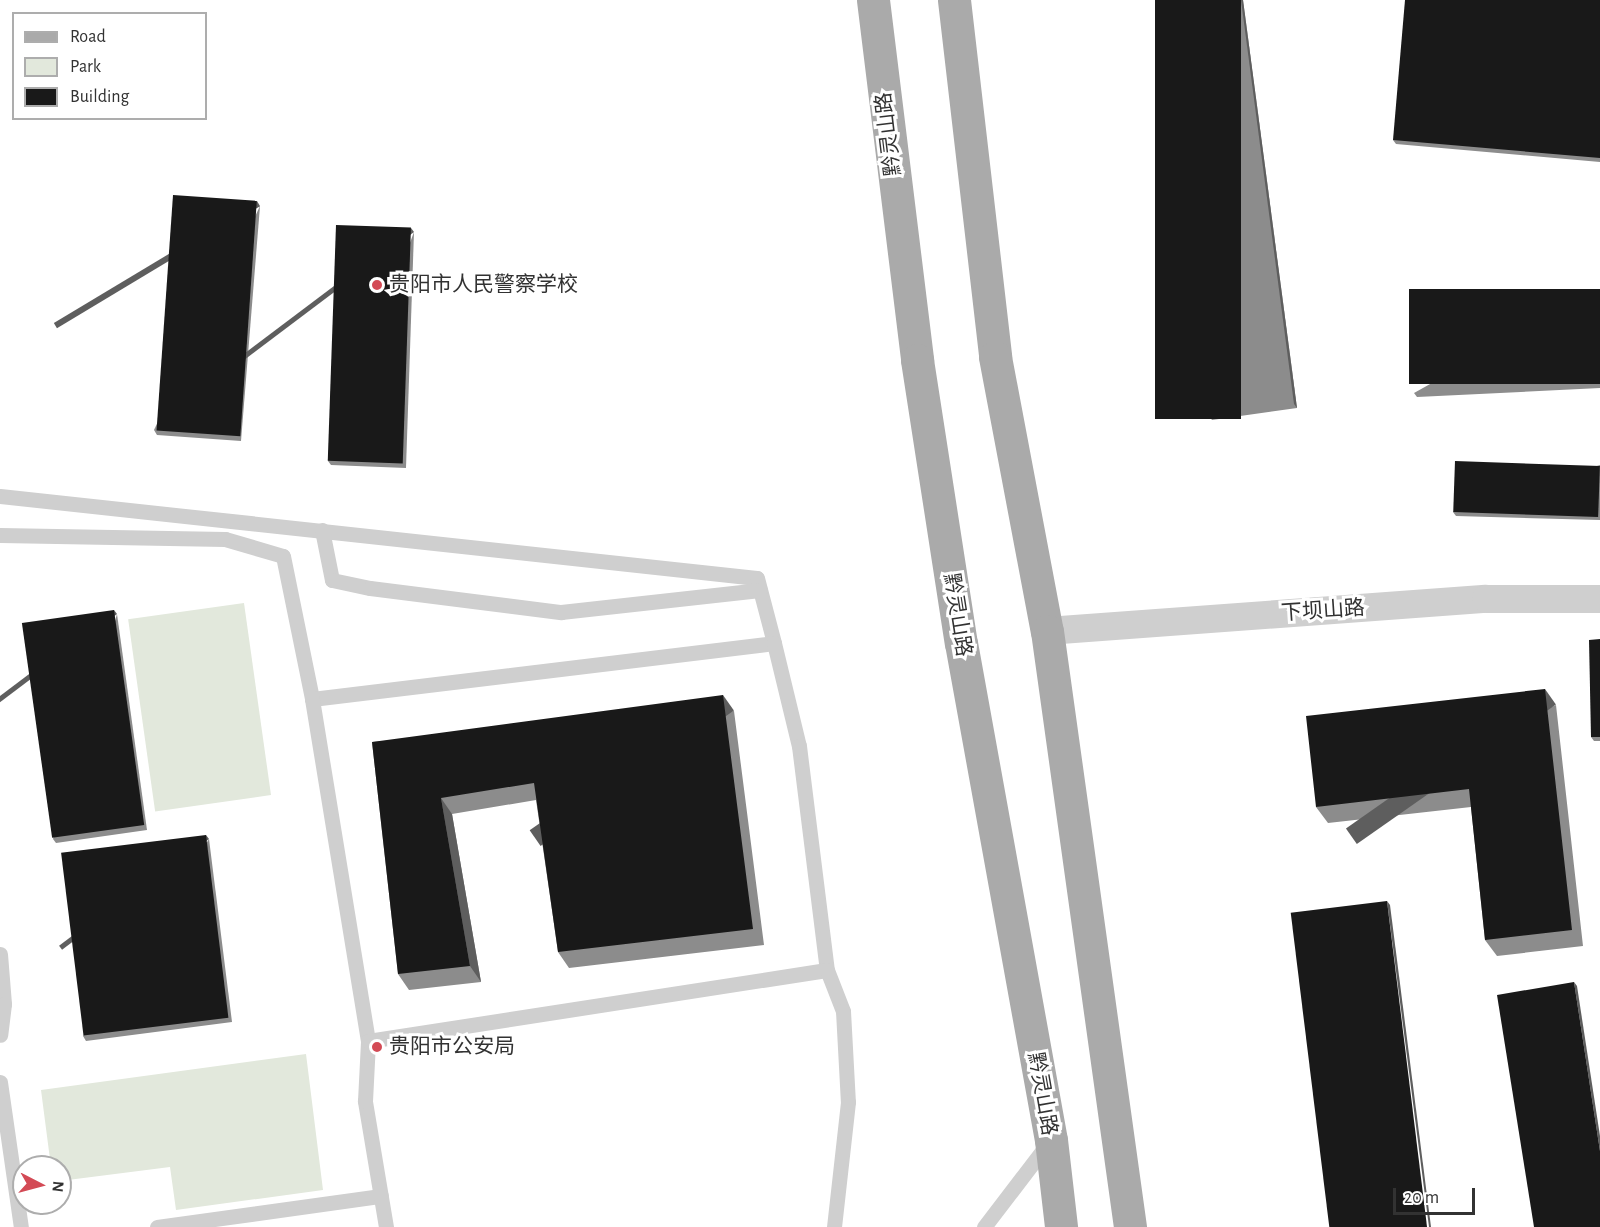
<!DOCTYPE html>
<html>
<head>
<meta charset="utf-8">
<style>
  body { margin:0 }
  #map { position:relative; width:1600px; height:1227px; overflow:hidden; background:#fff; font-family:"Alegreya Sans","Noto Sans SC",sans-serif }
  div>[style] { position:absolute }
  .green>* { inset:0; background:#e2e8dc; transform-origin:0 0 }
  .lane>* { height:15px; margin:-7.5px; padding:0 7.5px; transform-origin:7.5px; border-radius:7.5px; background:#cfcfcf }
  .street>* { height:28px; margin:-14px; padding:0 14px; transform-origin:14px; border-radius:14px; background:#cfcfcf }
  .primary>* { height:33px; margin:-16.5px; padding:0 16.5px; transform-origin:16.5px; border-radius:16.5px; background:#aaa }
  .wall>* { inset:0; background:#8c8c8c }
  .shaded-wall>* { inset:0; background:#5e5e5e; transform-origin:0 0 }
  .building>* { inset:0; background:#191919; transform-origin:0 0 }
  .dots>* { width:16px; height:16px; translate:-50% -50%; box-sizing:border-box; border:3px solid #fff; border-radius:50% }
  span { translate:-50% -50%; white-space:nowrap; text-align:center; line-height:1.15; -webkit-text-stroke:6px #fff; paint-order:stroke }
  .street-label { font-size:21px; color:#323232 }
  .poi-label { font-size:21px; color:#323232 }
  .left { translate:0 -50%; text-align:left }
  .legend { position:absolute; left:12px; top:12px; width:195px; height:108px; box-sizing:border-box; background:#fff; border:2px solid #adadad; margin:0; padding:8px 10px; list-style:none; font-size:18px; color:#323232 }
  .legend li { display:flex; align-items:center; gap:12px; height:30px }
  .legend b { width:30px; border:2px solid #adadad }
  .north { position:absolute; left:12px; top:1155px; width:60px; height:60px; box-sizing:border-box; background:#fff; border:2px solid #adadad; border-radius:50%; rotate:96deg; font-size:16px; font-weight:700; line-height:24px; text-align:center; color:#323232 }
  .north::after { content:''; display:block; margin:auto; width:21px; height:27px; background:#d34a55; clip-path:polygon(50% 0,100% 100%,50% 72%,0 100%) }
  .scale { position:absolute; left:1393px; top:1188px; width:82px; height:27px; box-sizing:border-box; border:3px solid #323232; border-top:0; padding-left:8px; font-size:18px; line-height:21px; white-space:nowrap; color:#323232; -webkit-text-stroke:4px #fff; paint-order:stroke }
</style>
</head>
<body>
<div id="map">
  <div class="green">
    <i style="left:244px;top:603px;width:194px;height:117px;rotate:82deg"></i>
    <i style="clip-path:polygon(306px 1054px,323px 1190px,176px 1210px,170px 1167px,60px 1181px,60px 1167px,51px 1167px,41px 1090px)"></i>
  </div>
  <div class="lane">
    <i style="left:0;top:496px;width:761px;rotate:6.18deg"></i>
    <i style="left:757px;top:578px;width:67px;rotate:75.3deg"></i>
    <i style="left:322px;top:530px;width:51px;rotate:78.7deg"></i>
    <i style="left:332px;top:580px;width:39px;rotate:12deg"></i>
    <i style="left:370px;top:588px;width:193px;rotate:7.2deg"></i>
    <i style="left:561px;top:612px;width:200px;rotate:-6.3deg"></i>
    <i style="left:0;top:535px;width:225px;rotate:1deg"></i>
    <i style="left:225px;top:539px;width:60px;rotate:16.3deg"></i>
    <i style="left:283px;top:556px;width:146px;rotate:78.5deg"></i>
    <i style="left:312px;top:699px;width:465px;rotate:-6.9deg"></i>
    <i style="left:774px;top:643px;width:106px;rotate:76.4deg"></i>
    <i style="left:799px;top:746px;width:226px;rotate:82.9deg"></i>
    <i style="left:312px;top:699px;width:347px;rotate:80.7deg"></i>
    <i style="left:0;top:954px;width:50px;rotate:85.4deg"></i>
    <i style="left:4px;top:1004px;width:31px;rotate:97deg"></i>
    <i style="left:0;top:1082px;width:147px;rotate:81.8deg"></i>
    <i style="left:157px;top:1227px;width:226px;rotate:-7.9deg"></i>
    <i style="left:386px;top:1227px;width:128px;rotate:-99.5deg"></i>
    <i style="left:365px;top:1101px;width:60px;rotate:-87.1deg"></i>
    <i style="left:368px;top:1041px;width:464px;rotate:-8.8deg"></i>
    <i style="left:827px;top:970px;width:44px;rotate:68.7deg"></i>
    <i style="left:843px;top:1011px;width:91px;rotate:86.9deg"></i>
    <i style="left:848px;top:1102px;width:126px;rotate:96.4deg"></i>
    <i style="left:984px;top:1227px;width:107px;rotate:-52.6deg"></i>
  </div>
  <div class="street">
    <i style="left:1047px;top:631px;width:440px;rotate:-4.2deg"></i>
    <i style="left:1486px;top:599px;width:114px"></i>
  </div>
  <div class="primary">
    <i style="left:873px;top:0;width:363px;rotate:83deg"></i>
    <i style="left:917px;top:360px;width:286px;rotate:81.2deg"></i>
    <i style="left:961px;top:643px;width:505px;rotate:79.74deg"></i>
    <i style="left:1051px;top:1140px;width:88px;rotate:83.4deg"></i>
    <i style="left:954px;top:0;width:359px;rotate:83.4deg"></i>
    <i style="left:995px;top:357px;width:279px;rotate:79.3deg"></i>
    <i style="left:1047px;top:631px;width:602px;rotate:82.07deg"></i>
  </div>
  <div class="wall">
    <i style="clip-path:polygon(1155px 0,1243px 0,1297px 408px,1212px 420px,1209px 416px)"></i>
    <i style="clip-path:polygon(1600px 0,1600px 162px,1396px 144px,1393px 140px)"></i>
    <i style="clip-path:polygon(260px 206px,241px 441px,157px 435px,154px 430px)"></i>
    <i style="clip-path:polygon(414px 232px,406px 468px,331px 465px,328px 461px)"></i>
    <i style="clip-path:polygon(1600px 289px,1600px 388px,1417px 397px,1414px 393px)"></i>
    <i style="clip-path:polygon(1600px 465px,1600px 520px,1456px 516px,1453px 512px)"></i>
    <i style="clip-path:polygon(117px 614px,147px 830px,56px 843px,53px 839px)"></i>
    <i style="clip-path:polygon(1600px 639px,1600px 741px,1594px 741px,1591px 737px)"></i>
    <i style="clip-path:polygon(1556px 705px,1583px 946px,1497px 956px,1485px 940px,1471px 807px,1328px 823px,1316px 807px)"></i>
    <i style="clip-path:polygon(734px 711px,764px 945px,569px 968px,558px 952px,536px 800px,452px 814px,481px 982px,409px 990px,398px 974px,372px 742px)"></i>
    <i style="clip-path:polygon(209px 839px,232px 1022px,86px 1041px,83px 1036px)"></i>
  </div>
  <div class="shaded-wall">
    <i style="clip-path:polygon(1241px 0,1243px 0,1297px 408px,1294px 404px)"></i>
    <i style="left:257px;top:201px;width:6px;height:237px;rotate:59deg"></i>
    <i style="left:411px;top:228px;width:5px;height:236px;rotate:53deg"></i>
    <i style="left:114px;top:610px;width:5px;height:217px;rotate:53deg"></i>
    <i style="left:1545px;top:689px;width:19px;height:243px;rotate:55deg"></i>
    <i style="left:723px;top:695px;width:19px;height:236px;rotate:55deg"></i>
    <i style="clip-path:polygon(441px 798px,452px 814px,481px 982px,470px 966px)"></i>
    <i style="left:206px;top:835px;width:5px;height:184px;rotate:53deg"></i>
    <i style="clip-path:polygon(1387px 901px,1390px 905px,1431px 1227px,1429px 1227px)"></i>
    <i style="clip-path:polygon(1574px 982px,1577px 986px,1600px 1136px,1600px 1151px)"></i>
  </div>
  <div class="building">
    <i style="left:1155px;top:0;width:86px;height:419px"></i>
    <i style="clip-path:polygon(1405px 0,1600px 0,1600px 158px,1393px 140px)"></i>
    <i style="left:173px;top:195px;width:84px;height:236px;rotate:4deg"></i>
    <i style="left:336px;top:225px;width:75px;height:236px;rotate:2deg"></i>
    <i style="left:1600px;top:289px;width:95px;height:191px;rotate:90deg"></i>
    <i style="left:1455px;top:461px;width:145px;height:51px;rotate:2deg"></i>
    <i style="left:114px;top:610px;width:217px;height:93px;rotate:82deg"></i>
    <i style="clip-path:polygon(1600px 639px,1600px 737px,1591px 737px,1589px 640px)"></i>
    <i style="clip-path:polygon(1545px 689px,1572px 930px,1485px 940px,1469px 789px,1316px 807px,1306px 716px)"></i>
    <i style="clip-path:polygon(723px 695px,753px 929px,558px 952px,534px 783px,441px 798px,470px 966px,398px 974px,372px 742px)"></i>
    <i style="left:206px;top:835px;width:184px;height:146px;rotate:83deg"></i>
    <i style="left:1387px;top:901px;width:329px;height:97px;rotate:83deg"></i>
    <i style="clip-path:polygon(1574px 982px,1600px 1151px,1600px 1227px,1534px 1227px,1497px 995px)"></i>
  </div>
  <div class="dots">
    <i style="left:377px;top:285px;background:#d34a55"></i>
    <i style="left:377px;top:1047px;background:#d34a55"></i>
  </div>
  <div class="street-label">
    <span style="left:889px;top:134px;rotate:-97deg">黔灵山路</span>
    <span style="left:1323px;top:611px;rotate:-4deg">下坝山路</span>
    <span style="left:957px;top:615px;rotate:81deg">黔灵山路</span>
    <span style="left:1042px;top:1094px;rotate:80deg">黔灵山路</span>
  </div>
  <div class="poi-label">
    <span class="left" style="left:389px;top:285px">贵阳市人民警察学校</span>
    <span class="left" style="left:389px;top:1047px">贵阳市公安局</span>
  </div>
  <ul class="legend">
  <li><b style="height:8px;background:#aaa"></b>Road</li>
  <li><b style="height:16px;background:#e2e8dc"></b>Park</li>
  <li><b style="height:16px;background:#191919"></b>Building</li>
  </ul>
  <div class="north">N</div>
  <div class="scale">20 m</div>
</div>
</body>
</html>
